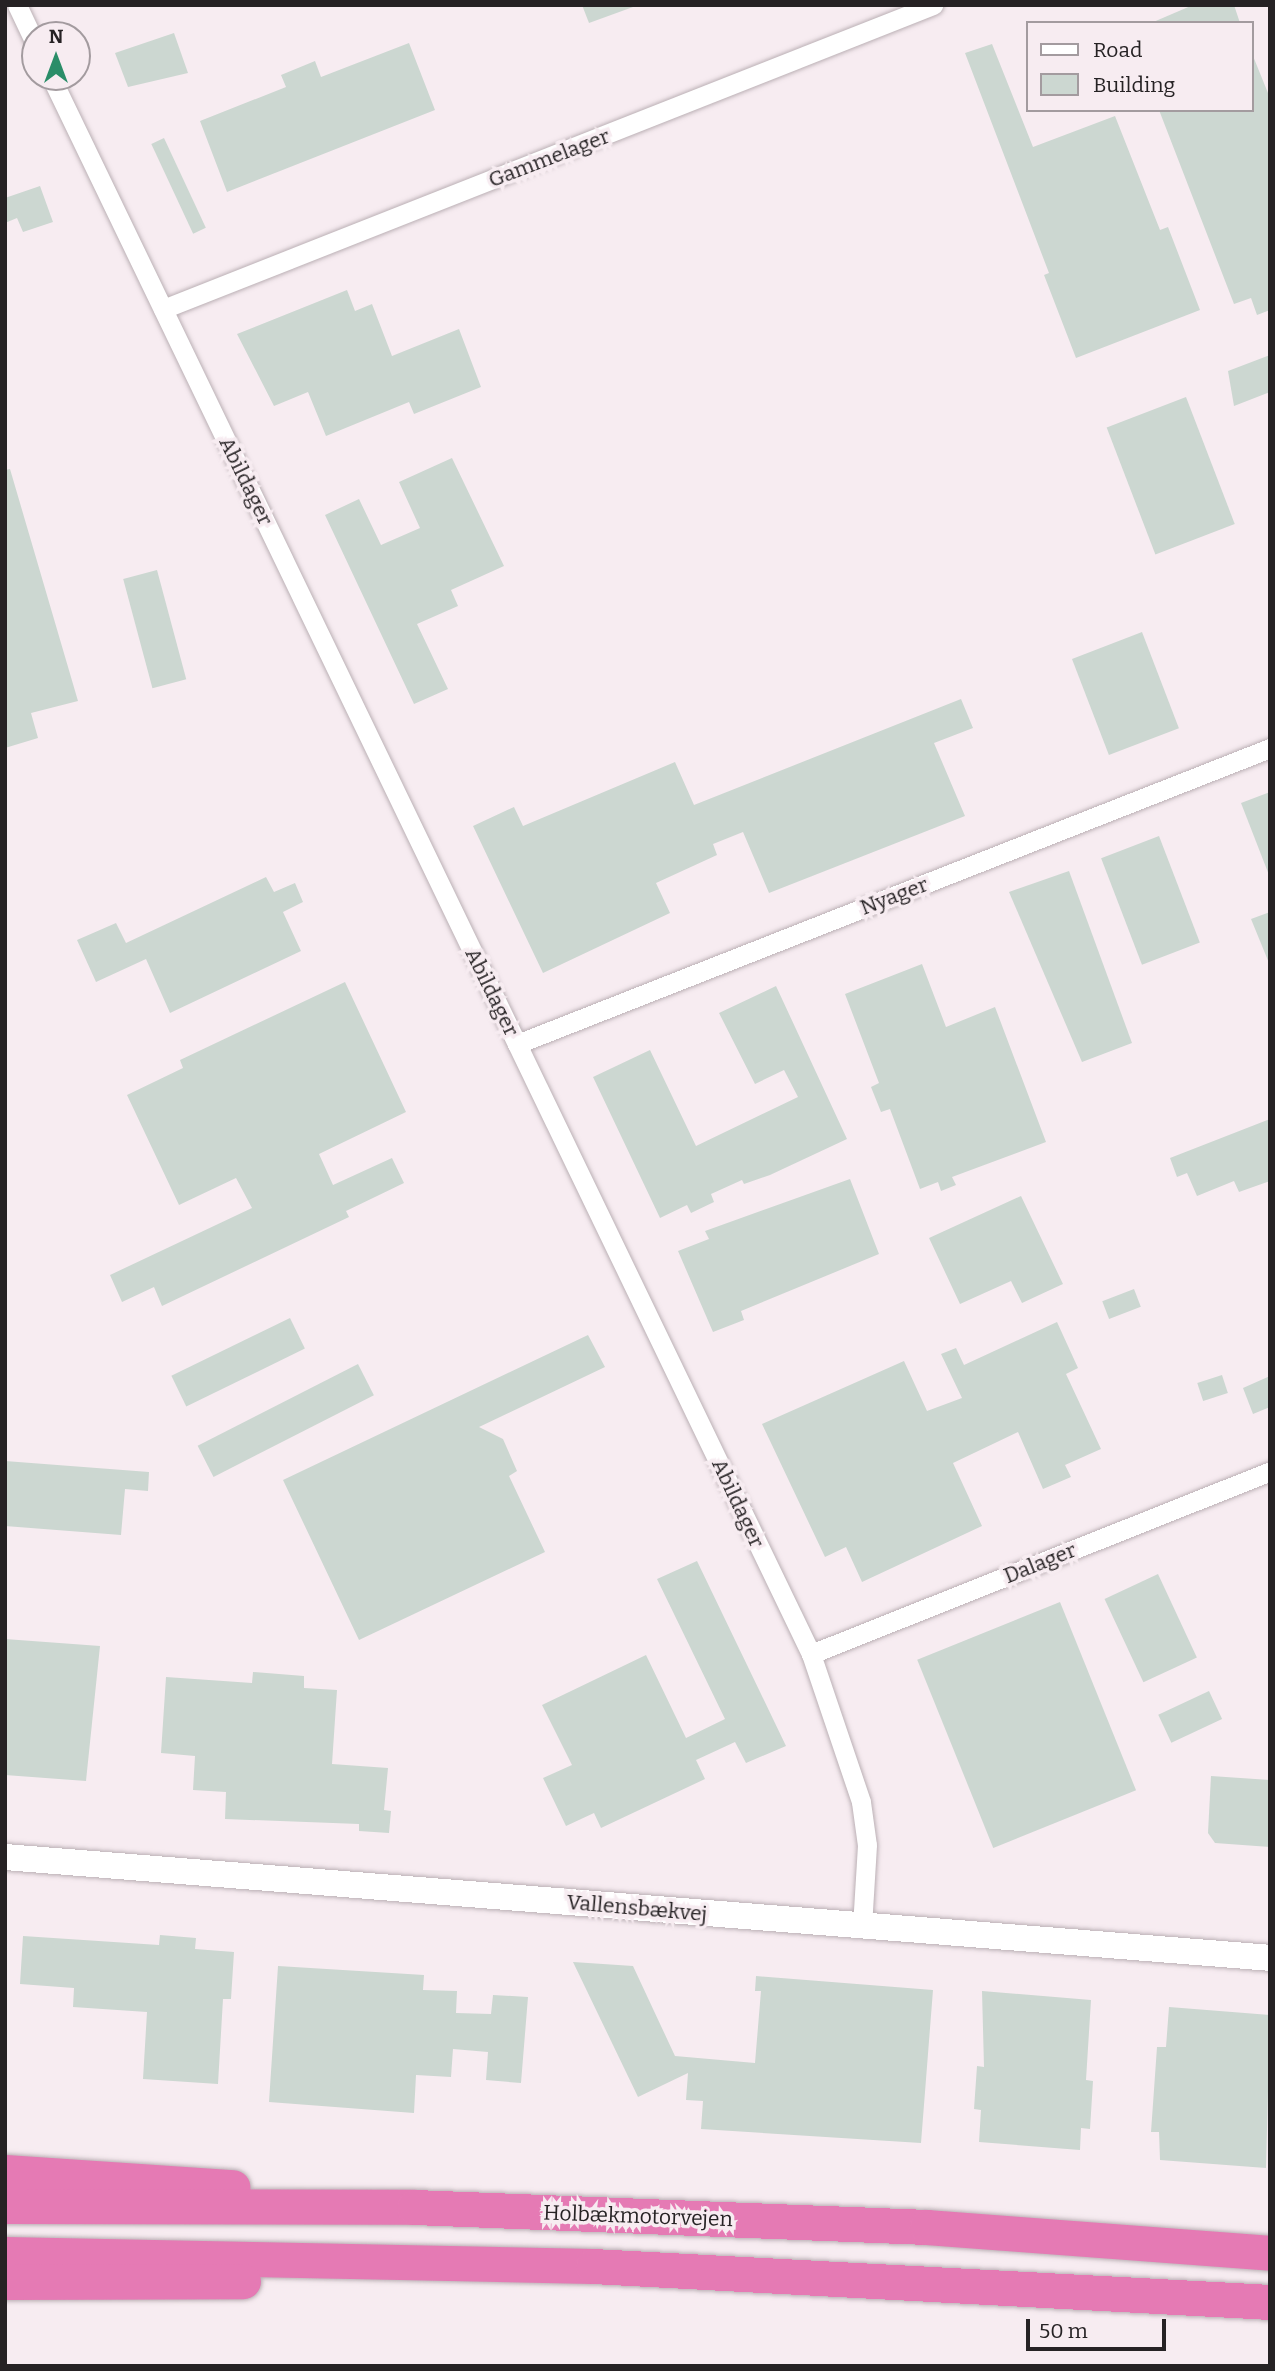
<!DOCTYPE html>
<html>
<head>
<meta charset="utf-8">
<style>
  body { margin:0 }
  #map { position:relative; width:1275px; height:2371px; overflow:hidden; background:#f7ecf1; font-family:Bitter,serif }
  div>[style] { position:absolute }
  .building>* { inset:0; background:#ccd7d1; transform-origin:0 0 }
  .roads { filter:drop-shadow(0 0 2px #bbb0b5) drop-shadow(0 0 2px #bbb0b5) }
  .street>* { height:19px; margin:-9.5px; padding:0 9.5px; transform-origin:9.5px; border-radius:9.5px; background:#fff }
  .secondary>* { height:26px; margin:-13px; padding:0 13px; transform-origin:13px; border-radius:13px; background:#fff }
  .highway>* { height:35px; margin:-17.5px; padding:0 17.5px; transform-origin:17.5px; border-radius:17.5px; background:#e57ab4 }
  span { translate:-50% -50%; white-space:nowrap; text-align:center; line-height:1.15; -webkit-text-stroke:7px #f7ecf1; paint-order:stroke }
  .street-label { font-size:21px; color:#262224 }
  .frame { position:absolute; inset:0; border:7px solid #262224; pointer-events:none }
  .legend { position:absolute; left:1026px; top:21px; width:228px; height:91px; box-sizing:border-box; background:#f7ecf1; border:2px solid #a39b9f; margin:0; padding:9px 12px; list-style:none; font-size:21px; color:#262224 }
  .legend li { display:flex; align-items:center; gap:14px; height:35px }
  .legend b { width:35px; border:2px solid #a39b9f }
  .north { position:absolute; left:21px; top:21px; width:70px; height:70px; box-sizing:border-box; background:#f7ecf1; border:2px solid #a39b9f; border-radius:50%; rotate:0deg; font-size:19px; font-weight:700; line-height:28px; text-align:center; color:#262224 }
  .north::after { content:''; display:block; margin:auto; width:24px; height:32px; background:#2a8d68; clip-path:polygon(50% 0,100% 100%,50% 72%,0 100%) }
  .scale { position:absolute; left:1026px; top:2319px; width:140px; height:32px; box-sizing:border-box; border:4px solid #262224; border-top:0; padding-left:9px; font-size:21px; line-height:24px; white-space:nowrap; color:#262224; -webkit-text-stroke:5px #f7ecf1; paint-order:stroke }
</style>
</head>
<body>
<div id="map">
  <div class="building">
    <i style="clip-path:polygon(582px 5px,633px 5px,633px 7px,589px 23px)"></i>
    <i style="clip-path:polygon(1193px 5px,1234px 5px,1240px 23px,1151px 23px)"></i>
    <i style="clip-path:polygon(174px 33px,188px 73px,128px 87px,115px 53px)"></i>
    <i style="clip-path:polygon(409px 43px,435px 110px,227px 192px,200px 121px,286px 87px,281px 75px,315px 61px,321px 77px)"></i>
    <i style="clip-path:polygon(992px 44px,1033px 147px,1115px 116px,1160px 230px,1168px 227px,1200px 310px,1076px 358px,1044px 275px,1049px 273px,965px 53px)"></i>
    <i style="clip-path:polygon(1253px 56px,1270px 98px,1270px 310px,1257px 315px,1251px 298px,1234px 304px,1159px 110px,1252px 110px)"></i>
    <i style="left:164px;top:138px;width:99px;height:14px;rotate:65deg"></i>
    <i style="clip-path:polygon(40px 186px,53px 222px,23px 232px,17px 218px,5px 223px,5px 198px)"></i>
    <i style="clip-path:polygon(347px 290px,355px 311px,372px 304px,392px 356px,459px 329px,481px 387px,414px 414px,409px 402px,326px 436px,308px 392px,274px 406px,237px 334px)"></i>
    <i style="clip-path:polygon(1270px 355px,1270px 392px,1234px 406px,1228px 371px)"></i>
    <i style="left:1186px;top:397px;width:136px;height:85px;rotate:69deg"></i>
    <i style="clip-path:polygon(452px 458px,504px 566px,451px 590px,458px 606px,417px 624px,448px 689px,414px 704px,325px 515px,359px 499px,381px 545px,420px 528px,399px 482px)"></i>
    <i style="clip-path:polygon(10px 469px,78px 701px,31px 713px,38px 738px,5px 748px,5px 470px)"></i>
    <i style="left:157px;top:570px;width:113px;height:35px;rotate:75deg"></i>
    <i style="left:1142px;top:632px;width:103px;height:75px;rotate:69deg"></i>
    <i style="clip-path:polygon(961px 699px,973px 728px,934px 743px,965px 816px,769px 893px,743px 832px,713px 844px,717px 855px,656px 883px,670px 913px,543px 973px,473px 826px,514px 807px,523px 826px,675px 762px,694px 805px)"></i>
    <i style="clip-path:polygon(1270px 792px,1270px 875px,1269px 875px,1241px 803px)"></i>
    <i style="left:1159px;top:836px;width:114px;height:62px;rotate:69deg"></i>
    <i style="clip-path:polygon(1069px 871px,1132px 1043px,1082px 1062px,1009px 892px)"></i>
    <i style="clip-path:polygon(266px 877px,274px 892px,295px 883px,303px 902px,283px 912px,301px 951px,170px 1013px,146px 959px,96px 982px,77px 940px,116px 923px,126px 943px)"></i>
    <i style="clip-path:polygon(1270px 912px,1270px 963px,1269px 963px,1251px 919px)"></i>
    <i style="clip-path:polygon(922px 964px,946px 1027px,995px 1007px,1046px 1142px,952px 1177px,956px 1185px,941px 1191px,938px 1182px,920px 1189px,890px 1109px,881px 1112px,871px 1087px,879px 1083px,845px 994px)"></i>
    <i style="clip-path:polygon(345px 982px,406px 1112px,319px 1154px,333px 1185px,392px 1158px,404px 1183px,346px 1211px,349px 1217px,162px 1306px,154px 1287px,122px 1302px,110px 1275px,252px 1208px,236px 1178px,179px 1205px,127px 1095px,183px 1068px,180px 1060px)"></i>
    <i style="clip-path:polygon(776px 986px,847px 1139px,770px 1175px,744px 1184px,742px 1180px,711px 1194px,714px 1202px,691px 1213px,687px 1205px,660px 1218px,593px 1077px,650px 1050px,696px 1146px,798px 1097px,784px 1070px,755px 1084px,719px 1013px)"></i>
    <i style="clip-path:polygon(1270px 1119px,1270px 1181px,1239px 1192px,1234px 1181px,1197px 1196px,1187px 1173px,1177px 1177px,1170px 1158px)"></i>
    <i style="clip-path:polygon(850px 1179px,879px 1254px,741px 1311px,744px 1320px,713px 1332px,678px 1251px,709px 1239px,705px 1231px)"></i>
    <i style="clip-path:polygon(1021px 1196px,1063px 1284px,1022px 1303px,1011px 1281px,960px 1304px,929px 1238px)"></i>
    <i style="left:1134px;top:1289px;width:19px;height:34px;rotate:69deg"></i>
    <i style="left:290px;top:1318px;width:34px;height:132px;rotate:64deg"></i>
    <i style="clip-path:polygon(1057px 1322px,1078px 1368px,1066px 1374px,1101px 1449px,1065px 1465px,1071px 1477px,1043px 1489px,1018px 1432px,953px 1463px,982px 1526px,862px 1582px,846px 1547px,825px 1557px,762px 1424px,904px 1361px,927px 1411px,962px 1398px,941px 1354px,956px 1348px,964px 1365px)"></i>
    <i style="clip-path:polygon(588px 1335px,605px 1367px,479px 1427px,503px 1439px,517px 1471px,509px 1476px,545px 1552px,359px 1640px,283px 1480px)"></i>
    <i style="left:358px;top:1364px;width:35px;height:180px;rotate:63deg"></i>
    <i style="left:1222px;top:1375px;width:19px;height:26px;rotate:72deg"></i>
    <i style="clip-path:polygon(1270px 1376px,1270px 1407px,1253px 1414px,1243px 1388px)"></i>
    <i style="clip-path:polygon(5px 1461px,149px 1472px,148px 1491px,125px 1489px,121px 1535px,5px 1526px)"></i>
    <i style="clip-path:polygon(697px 1561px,786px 1746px,746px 1763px,735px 1742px,696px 1760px,705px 1779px,601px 1828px,594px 1813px,566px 1826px,543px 1778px,572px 1765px,542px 1705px,646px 1655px,686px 1738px,725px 1719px,657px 1579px)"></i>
    <i style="left:1158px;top:1574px;width:92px;height:59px;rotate:65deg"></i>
    <i style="left:1060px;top:1602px;width:203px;height:154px;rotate:68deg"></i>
    <i style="clip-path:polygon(5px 1639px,100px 1646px,86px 1781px,5px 1775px)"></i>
    <i style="clip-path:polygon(253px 1672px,304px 1676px,304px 1688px,337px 1690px,332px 1764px,388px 1768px,384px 1810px,391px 1811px,389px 1833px,359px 1831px,359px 1824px,225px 1819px,226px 1792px,193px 1790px,195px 1756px,161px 1753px,166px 1677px,252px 1683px)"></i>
    <i style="left:1209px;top:1691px;width:31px;height:56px;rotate:65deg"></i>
    <i style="clip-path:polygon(1211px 1776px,1270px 1780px,1270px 1847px,1215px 1843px,1208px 1833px)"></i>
    <i style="clip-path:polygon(160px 1935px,196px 1938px,195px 1949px,234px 1952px,231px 1999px,223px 1999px,218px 2084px,143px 2079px,147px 2012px,73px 2007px,74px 1988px,20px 1984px,23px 1936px,159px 1945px)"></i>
    <i style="clip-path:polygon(573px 1962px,633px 1966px,675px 2056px,755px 2063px,761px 1991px,755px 1991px,756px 1976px,933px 1990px,921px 2143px,701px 2129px,703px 2101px,686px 2100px,688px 2073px,638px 2097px)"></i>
    <i style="clip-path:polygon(278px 1966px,424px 1975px,423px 1990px,457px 1991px,456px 2013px,491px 2014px,493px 1995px,528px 1997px,521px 2083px,486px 2080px,488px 2052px,453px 2049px,451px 2077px,416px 2075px,414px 2113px,269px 2102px)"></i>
    <i style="clip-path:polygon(982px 1991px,1091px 2000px,1086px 2080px,1093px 2081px,1090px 2129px,1081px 2128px,1080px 2150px,979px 2142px,981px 2110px,974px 2109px,977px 2066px,984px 2067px)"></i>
    <i style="clip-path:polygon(1169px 2007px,1270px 2015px,1266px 2168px,1160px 2160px,1159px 2132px,1151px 2132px,1157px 2047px,1166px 2047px)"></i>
  </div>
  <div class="roads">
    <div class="street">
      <i style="left:17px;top:5px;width:42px;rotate:64.7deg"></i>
      <i style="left:51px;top:77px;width:1751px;rotate:64.27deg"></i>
      <i style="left:811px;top:1654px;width:156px;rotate:71.3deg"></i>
      <i style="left:861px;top:1802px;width:43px;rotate:82.1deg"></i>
      <i style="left:867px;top:1845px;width:81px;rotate:93.5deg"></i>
      <i style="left:163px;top:309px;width:828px;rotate:-21.54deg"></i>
      <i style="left:517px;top:1044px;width:809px;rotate:-21.46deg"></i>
      <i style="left:811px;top:1654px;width:494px;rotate:-21.7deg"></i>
    </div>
    <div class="secondary">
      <i style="left:5px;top:1857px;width:1269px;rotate:4.56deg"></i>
    </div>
    <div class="highway">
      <i style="left:5px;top:2172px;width:228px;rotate:3.8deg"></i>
      <i style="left:5px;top:2206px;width:409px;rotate:0.1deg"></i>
      <i style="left:414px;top:2207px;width:513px;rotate:2.23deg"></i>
      <i style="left:927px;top:2227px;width:344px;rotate:4.3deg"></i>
      <i style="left:5px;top:2254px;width:588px;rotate:1.17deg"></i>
      <i style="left:593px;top:2266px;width:678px;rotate:3.04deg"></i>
      <i style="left:5px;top:2282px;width:238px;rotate:-0.2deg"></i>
    </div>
  </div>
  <div class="street-label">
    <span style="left:549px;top:158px;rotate:-21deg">Gammelager</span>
    <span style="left:246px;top:481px;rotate:64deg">Abildager</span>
    <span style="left:894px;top:896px;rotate:-21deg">Nyager</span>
    <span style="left:492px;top:992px;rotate:64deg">Abildager</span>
    <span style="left:738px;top:1503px;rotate:65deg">Abildager</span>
    <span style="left:1040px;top:1563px;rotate:-22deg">Dalager</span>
    <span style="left:637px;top:1908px;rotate:5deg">Vallensbækvej</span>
    <span style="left:638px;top:2216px;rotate:2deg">Holbækmotorvejen</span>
  </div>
  <div class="frame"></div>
  <ul class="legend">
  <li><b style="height:9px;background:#fff"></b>Road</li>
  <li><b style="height:19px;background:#ccd7d1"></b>Building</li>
  </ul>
  <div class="north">N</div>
  <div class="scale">50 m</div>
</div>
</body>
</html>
